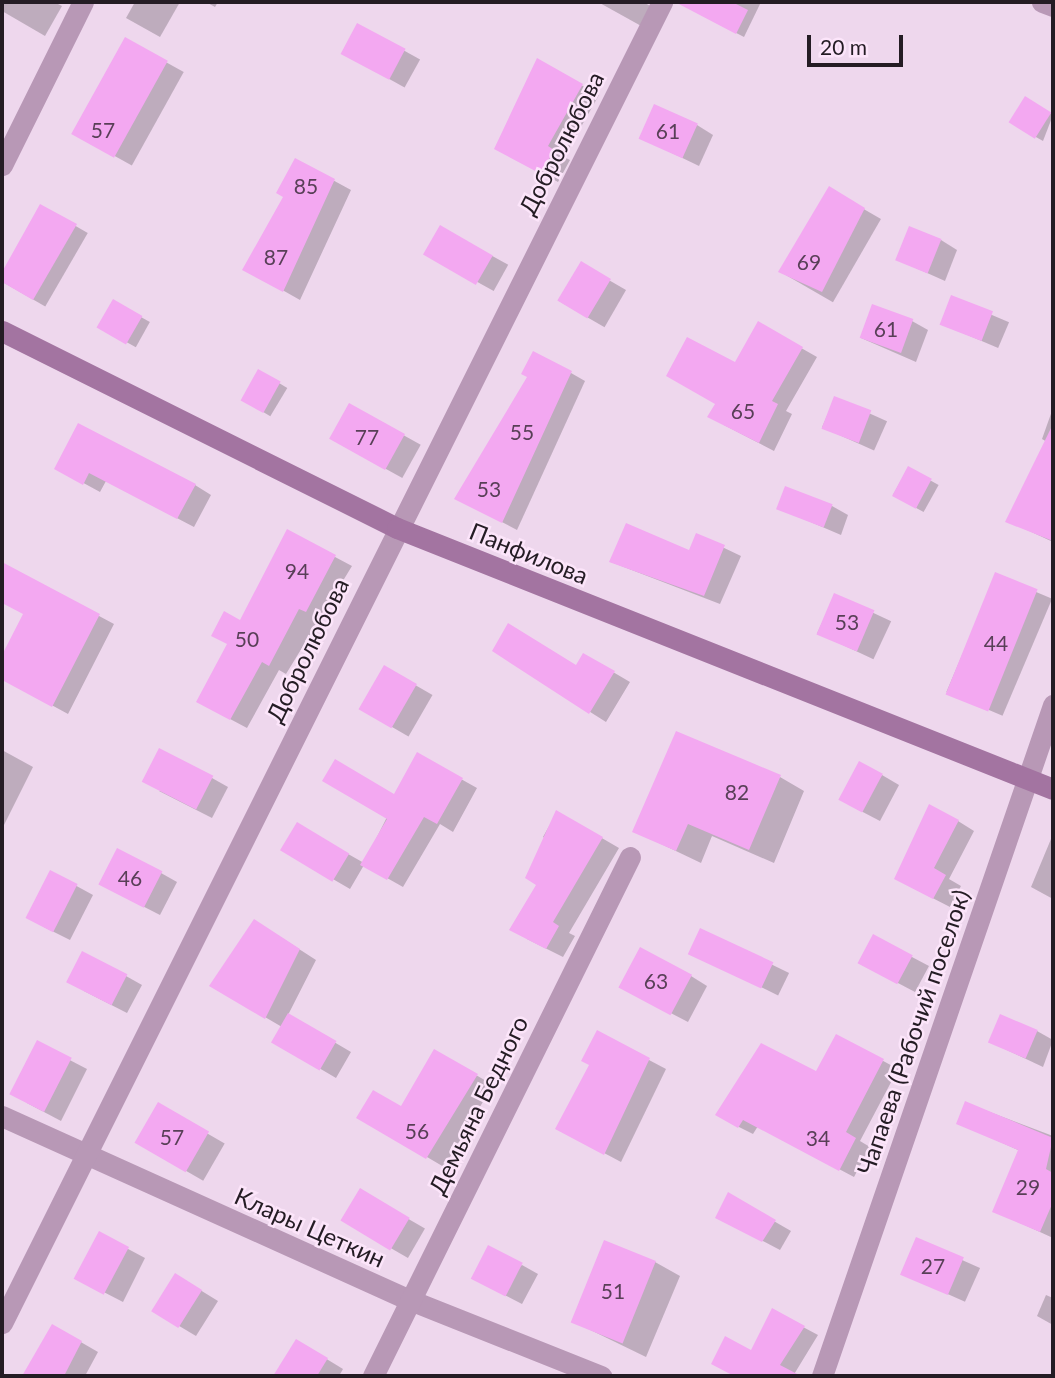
<!DOCTYPE html>
<html>
<head>
<meta charset="utf-8">
<style>
  body { margin:0 }
  #map { position:relative; width:1055px; height:1378px; overflow:hidden; background:#eed7ed; font-family:Lato,sans-serif }
  div>[style] { position:absolute }
  .shadow>* { inset:0; background:#0003; transform-origin:0 0 }
  .building>* { inset:0; background:#f3a8f1; transform-origin:0 0 }
  .street>* { height:21px; margin:-10.5px; padding:0 10.5px; transform-origin:10.5px; border-radius:10.5px; background:#b898b6 }
  .secondary>* { height:21px; margin:-10.5px; padding:0 10.5px; transform-origin:10.5px; border-radius:10.5px; background:#a374a1 }
  span { translate:-50% -50%; white-space:nowrap; text-align:center; line-height:1.15; -webkit-text-stroke:5px #fce5fa; paint-order:stroke }
  .number-label { font-size:21px; color:#583f57 }
  .number-label span { -webkit-text-stroke-width:0 }
  .street-label { font-size:24px; color:#241c24 }
  .frame { position:absolute; inset:0; border:4px solid #241c24; pointer-events:none }
  .scale { position:absolute; left:807px; top:35px; width:96px; height:32px; box-sizing:border-box; border:4px solid #241c24; border-top:0; padding-left:9px; font-size:21px; line-height:24px; white-space:nowrap; color:#241c24; -webkit-text-stroke:5px #fce5fa; paint-order:stroke }
</style>
</head>
<body>
<div id="map">
  <div class="shadow">
    <i style="clip-path:polygon(2px 2px,54px 2px,62px 6px,45px 36px,2px 11px)"></i>
    <i style="clip-path:polygon(135px 2px,180px 2px,160px 37px,126px 18px)"></i>
    <i style="clip-path:polygon(206px 2px,218px 2px,215px 7px)"></i>
    <i style="clip-path:polygon(598px 2px,643px 2px,654px 8px,643px 27px)"></i>
    <i style="clip-path:polygon(715px 2px,761px 2px,744px 37px,707px 18px)"></i>
    <i style="left:358px;top:25px;width:71px;height:32px;rotate:29deg"></i>
    <i style="left:126px;top:40px;width:66px;height:107px;rotate:29deg"></i>
    <i style="clip-path:polygon(538px 61px,599px 95px,564px 157px,570px 160px,558px 182px,497px 148px)"></i>
    <i style="clip-path:polygon(1026px 99px,1053px 115px,1043px 141px,1011px 123px)"></i>
    <i style="clip-path:polygon(697px 125px,713px 135px,699px 166px,641px 138px)"></i>
    <i style="clip-path:polygon(296px 160px,351px 190px,300px 300px,245px 269px,285px 196px)"></i>
    <i style="left:829px;top:189px;width:60px;height:96px;rotate:30deg"></i>
    <i style="left:41px;top:206px;width:54px;height:85px;rotate:30deg"></i>
    <i style="left:440px;top:227px;width:78px;height:30px;rotate:29deg"></i>
    <i style="clip-path:polygon(941px 240px,957px 250px,945px 281px,898px 260px)"></i>
    <i style="left:581px;top:264px;width:52px;height:43px;rotate:30deg"></i>
    <i style="left:952px;top:298px;width:62px;height:28px;rotate:23deg"></i>
    <i style="left:114px;top:302px;width:41px;height:29px;rotate:29deg"></i>
    <i style="clip-path:polygon(912px 321px,928px 330px,916px 362px,861px 338px)"></i>
    <i style="clip-path:polygon(759px 324px,817px 357px,786px 411px,792px 414px,774px 451px,724px 425px,736px 364px)"></i>
    <i style="left:259px;top:371px;width:33px;height:33px;rotate:31deg"></i>
    <i style="clip-path:polygon(571px 373px,585px 381px,517px 530px,456px 498px,529px 377px)"></i>
    <i style="left:835px;top:398px;width:57px;height:32px;rotate:24deg"></i>
    <i style="left:349px;top:405px;width:82px;height:38px;rotate:29deg"></i>
    <i style="clip-path:polygon(1053px 408px,1053px 542px,1008px 521px,1047px 442px,1042px 439px)"></i>
    <i style="clip-path:polygon(56px 468px,195px 485px,211px 495px,194px 527px,106px 481px,100px 492px)"></i>
    <i style="left:908px;top:468px;width:35px;height:31px;rotate:29deg"></i>
    <i style="clip-path:polygon(832px 506px,848px 515px,841px 535px,778px 508px)"></i>
    <i style="clip-path:polygon(288px 532px,352px 566px,286px 674px,279px 670px,247px 728px,215px 711px,240px 622px)"></i>
    <i style="clip-path:polygon(697px 535px,741px 556px,720px 604px,611px 562px,690px 553px)"></i>
    <i style="clip-path:polygon(2px 564px,114px 624px,68px 714px,2px 678px,2px 658px,25px 614px,2px 602px)"></i>
    <i style="left:996px;top:575px;width:61px;height:127px;rotate:23deg"></i>
    <i style="left:835px;top:595px;width:62px;height:42px;rotate:25deg"></i>
    <i style="clip-path:polygon(494px 651px,577px 667px,584px 655px,630px 682px,606px 722px)"></i>
    <i style="left:384px;top:667px;width:56px;height:48px;rotate:30deg"></i>
    <i style="clip-path:polygon(2px 750px,33px 767px,2px 829px)"></i>
    <i style="clip-path:polygon(418px 755px,477px 788px,453px 832px,440px 824px,403px 887px,364px 865px,350px 889px,283px 850px,297px 825px,364px 863px)"></i>
    <i style="clip-path:polygon(882px 775px,899px 785px,880px 821px,857px 809px)"></i>
    <i style="clip-path:polygon(780px 777px,804px 791px,774px 863px,712px 836px,701px 863px,634px 831px)"></i>
    <i style="clip-path:polygon(212px 778px,228px 787px,212px 818px,159px 791px)"></i>
    <i style="clip-path:polygon(557px 812px,619px 848px,569px 933px,575px 936px,563px 957px,527px 939px,549px 841px,543px 837px)"></i>
    <i style="clip-path:polygon(958px 821px,974px 831px,949px 879px,961px 886px,950px 907px,913px 888px)"></i>
    <i style="clip-path:polygon(1051px 839px,1053px 840px,1053px 899px,1031px 887px)"></i>
    <i style="clip-path:polygon(51px 872px,93px 895px,70px 940px,44px 927px)"></i>
    <i style="clip-path:polygon(161px 873px,177px 882px,160px 915px,117px 893px)"></i>
    <i style="left:701px;top:930px;width:98px;height:25px;rotate:26deg"></i>
    <i style="clip-path:polygon(271px 931px,316px 960px,288px 1015px,351px 1052px,336px 1078px,273px 1041px,282px 1027px,212px 986px)"></i>
    <i style="clip-path:polygon(874px 937px,929px 966px,915px 992px,877px 972px)"></i>
    <i style="clip-path:polygon(126px 976px,142px 985px,127px 1013px,84px 991px)"></i>
    <i style="clip-path:polygon(691px 976px,707px 986px,688px 1022px,638px 996px)"></i>
    <i style="clip-path:polygon(1037px 1031px,1053px 1040px,1043px 1067px,990px 1042px)"></i>
    <i style="clip-path:polygon(598px 1033px,666px 1069px,621px 1162px,574px 1137px)"></i>
    <i style="clip-path:polygon(837px 1036px,898px 1069px,860px 1141px,870px 1147px,854px 1177px,758px 1126px,753px 1134px,731px 1123px,817px 1074px)"></i>
    <i style="clip-path:polygon(37px 1043px,87px 1069px,61px 1121px,27px 1103px)"></i>
    <i style="clip-path:polygon(435px 1051px,493px 1085px,444px 1167px,359px 1117px,401px 1108px)"></i>
    <i style="clip-path:polygon(966px 1103px,1053px 1136px,1053px 1238px,994px 1211px,1020px 1151px,958px 1123px)"></i>
    <i style="left:158px;top:1105px;width:77px;height:43px;rotate:30deg"></i>
    <i style="left:360px;top:1191px;width:75px;height:34px;rotate:30deg"></i>
    <i style="clip-path:polygon(729px 1195px,791px 1231px,780px 1250px,734px 1226px)"></i>
    <i style="clip-path:polygon(100px 1234px,145px 1258px,123px 1302px,94px 1287px)"></i>
    <i style="left:917px;top:1240px;width:69px;height:37px;rotate:24deg"></i>
    <i style="clip-path:polygon(655px 1262px,680px 1276px,646px 1357px,572px 1321px)"></i>
    <i style="clip-path:polygon(522px 1265px,538px 1274px,522px 1304px,489px 1287px)"></i>
    <i style="clip-path:polygon(192px 1285px,218px 1301px,196px 1336px,154px 1311px)"></i>
    <i style="clip-path:polygon(1046px 1295px,1053px 1298px,1053px 1325px,1037px 1316px)"></i>
    <i style="clip-path:polygon(773px 1311px,818px 1335px,793px 1376px,726px 1371px,752px 1352px)"></i>
    <i style="clip-path:polygon(53px 1326px,98px 1352px,85px 1376px,24px 1376px)"></i>
    <i style="clip-path:polygon(297px 1341px,343px 1369px,339px 1376px,275px 1376px)"></i>
  </div>
  <div class="building">
    <i style="clip-path:polygon(675px 2px,732px 2px,748px 10px,736px 34px)"></i>
    <i style="left:357px;top:23px;width:55px;height:35px;rotate:28deg"></i>
    <i style="left:125px;top:37px;width:49px;height:111px;rotate:29deg"></i>
    <i style="clip-path:polygon(537px 58px,583px 84px,548px 146px,554px 150px,541px 174px,494px 149px)"></i>
    <i style="left:1025px;top:96px;width:31px;height:31px;rotate:32deg"></i>
    <i style="left:654px;top:104px;width:48px;height:38px;rotate:24deg"></i>
    <i style="clip-path:polygon(295px 158px,335px 179px,283px 292px,242px 270px,283px 197px,276px 193px)"></i>
    <i style="clip-path:polygon(829px 186px,865px 208px,822px 292px,778px 272px)"></i>
    <i style="clip-path:polygon(40px 204px,77px 224px,33px 300px,2px 282px,2px 272px)"></i>
    <i style="left:440px;top:225px;width:61px;height:34px;rotate:30deg"></i>
    <i style="left:909px;top:226px;width:35px;height:37px;rotate:22deg"></i>
    <i style="left:581px;top:261px;width:35px;height:46px;rotate:31deg"></i>
    <i style="left:951px;top:295px;width:45px;height:32px;rotate:21deg"></i>
    <i style="left:113px;top:299px;width:34px;height:33px;rotate:30deg"></i>
    <i style="left:872px;top:304px;width:44px;height:36px;rotate:20deg"></i>
    <i style="clip-path:polygon(758px 321px,803px 347px,772px 401px,778px 404px,759px 443px,707px 417px,715px 404px,666px 376px,687px 337px,735px 362px)"></i>
    <i style="clip-path:polygon(533px 351px,572px 371px,502px 523px,454px 499px,527px 377px,521px 374px)"></i>
    <i style="left:258px;top:369px;width:26px;height:36px;rotate:29deg"></i>
    <i style="left:834px;top:396px;width:40px;height:35px;rotate:21deg"></i>
    <i style="left:349px;top:403px;width:64px;height:41px;rotate:29deg"></i>
    <i style="clip-path:polygon(78px 423px,196px 484px,177px 519px,89px 473px,83px 485px,54px 469px)"></i>
    <i style="clip-path:polygon(1053px 424px,1053px 541px,1005px 522px)"></i>
    <i style="left:908px;top:466px;width:27px;height:34px;rotate:28deg"></i>
    <i style="left:785px;top:486px;width:51px;height:25px;rotate:21deg"></i>
    <i style="clip-path:polygon(626px 523px,689px 550px,696px 533px,725px 545px,704px 596px,609px 562px)"></i>
    <i style="clip-path:polygon(287px 529px,336px 555px,306px 612px,299px 609px,269px 666px,262px 662px,230px 720px,196px 702px,227px 644px,211px 636px,224px 611px,240px 620px)"></i>
    <i style="clip-path:polygon(2px 562px,100px 614px,52px 707px,2px 680px,2px 655px,23px 614px,2px 603px)"></i>
    <i style="left:995px;top:572px;width:46px;height:132px;rotate:22deg"></i>
    <i style="left:834px;top:593px;width:44px;height:45px;rotate:23deg"></i>
    <i style="clip-path:polygon(508px 623px,576px 665px,583px 653px,615px 671px,589px 714px,492px 651px)"></i>
    <i style="left:384px;top:665px;width:38px;height:51px;rotate:30deg"></i>
    <i style="clip-path:polygon(676px 731px,781px 775px,749px 850px,688px 824px,676px 851px,632px 832px)"></i>
    <i style="left:159px;top:748px;width:61px;height:38px;rotate:27deg"></i>
    <i style="clip-path:polygon(417px 752px,463px 778px,437px 824px,424px 817px,387px 880px,360px 865px,387px 819px,322px 781px,335px 759px,394px 794px)"></i>
    <i style="left:859px;top:761px;width:27px;height:44px;rotate:28deg"></i>
    <i style="clip-path:polygon(929px 804px,959px 820px,934px 868px,946px 875px,933px 899px,894px 879px)"></i>
    <i style="clip-path:polygon(556px 810px,603px 837px,553px 922px,559px 926px,546px 949px,509px 930px,536px 885px,525px 878px)"></i>
    <i style="left:297px;top:822px;width:61px;height:33px;rotate:31deg"></i>
    <i style="left:117px;top:848px;width:51px;height:41px;rotate:27deg"></i>
    <i style="left:50px;top:870px;width:31px;height:54px;rotate:27deg"></i>
    <i style="clip-path:polygon(254px 919px,300px 949px,265px 1019px,209px 986px)"></i>
    <i style="left:700px;top:928px;width:81px;height:29px;rotate:25deg"></i>
    <i style="left:873px;top:934px;width:45px;height:33px;rotate:28deg"></i>
    <i style="left:640px;top:947px;width:59px;height:46px;rotate:28deg"></i>
    <i style="left:82px;top:951px;width:51px;height:35px;rotate:27deg"></i>
    <i style="left:288px;top:1013px;width:56px;height:34px;rotate:30deg"></i>
    <i style="left:1000px;top:1014px;width:41px;height:31px;rotate:23deg"></i>
    <i style="clip-path:polygon(597px 1030px,650px 1058px,604px 1155px,555px 1129px,589px 1065px,581px 1061px)"></i>
    <i style="clip-path:polygon(836px 1034px,884px 1059px,846px 1132px,856px 1138px,839px 1171px,743px 1120px,738px 1128px,715px 1115px,761px 1043px,816px 1071px)"></i>
    <i style="left:37px;top:1040px;width:39px;height:61px;rotate:27deg"></i>
    <i style="clip-path:polygon(434px 1049px,478px 1074px,426px 1159px,356px 1118px,373px 1090px,401px 1106px)"></i>
    <i style="clip-path:polygon(965px 1101px,1053px 1138px,1046px 1169px,1053px 1173px,1053px 1202px,1040px 1232px,992px 1212px,1018px 1150px,956px 1124px)"></i>
    <i style="left:158px;top:1102px;width:59px;height:47px;rotate:30deg"></i>
    <i style="left:360px;top:1188px;width:58px;height:38px;rotate:31deg"></i>
    <i style="clip-path:polygon(728px 1192px,776px 1220px,762px 1242px,715px 1218px)"></i>
    <i style="left:99px;top:1231px;width:34px;height:54px;rotate:28deg"></i>
    <i style="left:916px;top:1237px;width:52px;height:41px;rotate:23deg"></i>
    <i style="left:604px;top:1240px;width:56px;height:89px;rotate:22deg"></i>
    <i style="left:488px;top:1245px;width:39px;height:38px;rotate:27deg"></i>
    <i style="left:175px;top:1273px;width:32px;height:45px;rotate:32deg"></i>
    <i style="clip-path:polygon(772px 1308px,805px 1326px,780px 1365px,801px 1376px,734px 1376px,711px 1364px,725px 1336px,751px 1350px)"></i>
    <i style="clip-path:polygon(52px 1324px,82px 1341px,64px 1376px,22px 1376px)"></i>
    <i style="clip-path:polygon(296px 1339px,328px 1358px,317px 1376px,273px 1376px)"></i>
  </div>
  <div class="street">
    <i style="left:1042px;top:2px;width:12px;rotate:20deg"></i>
    <i style="left:2px;top:165px;width:182px;rotate:-63.6deg"></i>
    <i style="left:2px;top:1116px;width:448px;rotate:24.3deg"></i>
    <i style="left:410px;top:1300px;width:206px;rotate:21.7deg"></i>
    <i style="left:2px;top:1323px;width:1477px;rotate:-63.45deg"></i>
    <i style="left:373px;top:1376px;width:579px;rotate:-63.66deg"></i>
    <i style="left:822px;top:1376px;width:710px;rotate:-71deg"></i>
  </div>
  <div class="secondary">
    <i style="left:2px;top:331px;width:441px;rotate:26.5deg"></i>
    <i style="left:397px;top:528px;width:706px;rotate:21.7deg"></i>
  </div>
  <div class="number-label">
    <span style="left:103px;top:130px">57</span>
    <span style="left:668px;top:131px">61</span>
    <span style="left:306px;top:186px">85</span>
    <span style="left:276px;top:257px">87</span>
    <span style="left:809px;top:262px">69</span>
    <span style="left:886px;top:329px">61</span>
    <span style="left:743px;top:411px">65</span>
    <span style="left:522px;top:432px">55</span>
    <span style="left:367px;top:437px">77</span>
    <span style="left:489px;top:489px">53</span>
    <span style="left:297px;top:571px">94</span>
    <span style="left:847px;top:622px">53</span>
    <span style="left:247px;top:639px">50</span>
    <span style="left:996px;top:643px">44</span>
    <span style="left:737px;top:792px">82</span>
    <span style="left:130px;top:878px">46</span>
    <span style="left:656px;top:981px">63</span>
    <span style="left:417px;top:1131px">56</span>
    <span style="left:172px;top:1137px">57</span>
    <span style="left:818px;top:1138px">34</span>
    <span style="left:1028px;top:1187px">29</span>
    <span style="left:933px;top:1266px">27</span>
    <span style="left:613px;top:1291px">51</span>
  </div>
  <div class="street-label">
    <span style="left:561px;top:143px;rotate:-63deg">Добролюбова</span>
    <span style="left:529px;top:553px;rotate:22deg">Панфилова</span>
    <span style="left:307px;top:650px;rotate:-64deg">Добролюбова</span>
    <span style="left:913px;top:1032px;rotate:-71deg">Чапаева (Рабочий поселок)</span>
    <span style="left:478px;top:1105px;rotate:-64deg">Демьяна Бедного</span>
    <span style="left:310px;top:1227px;rotate:24deg">Клары Цеткин</span>
  </div>
  <div class="frame"></div>
  <div class="scale">20 m</div>
</div>
</body>
</html>
